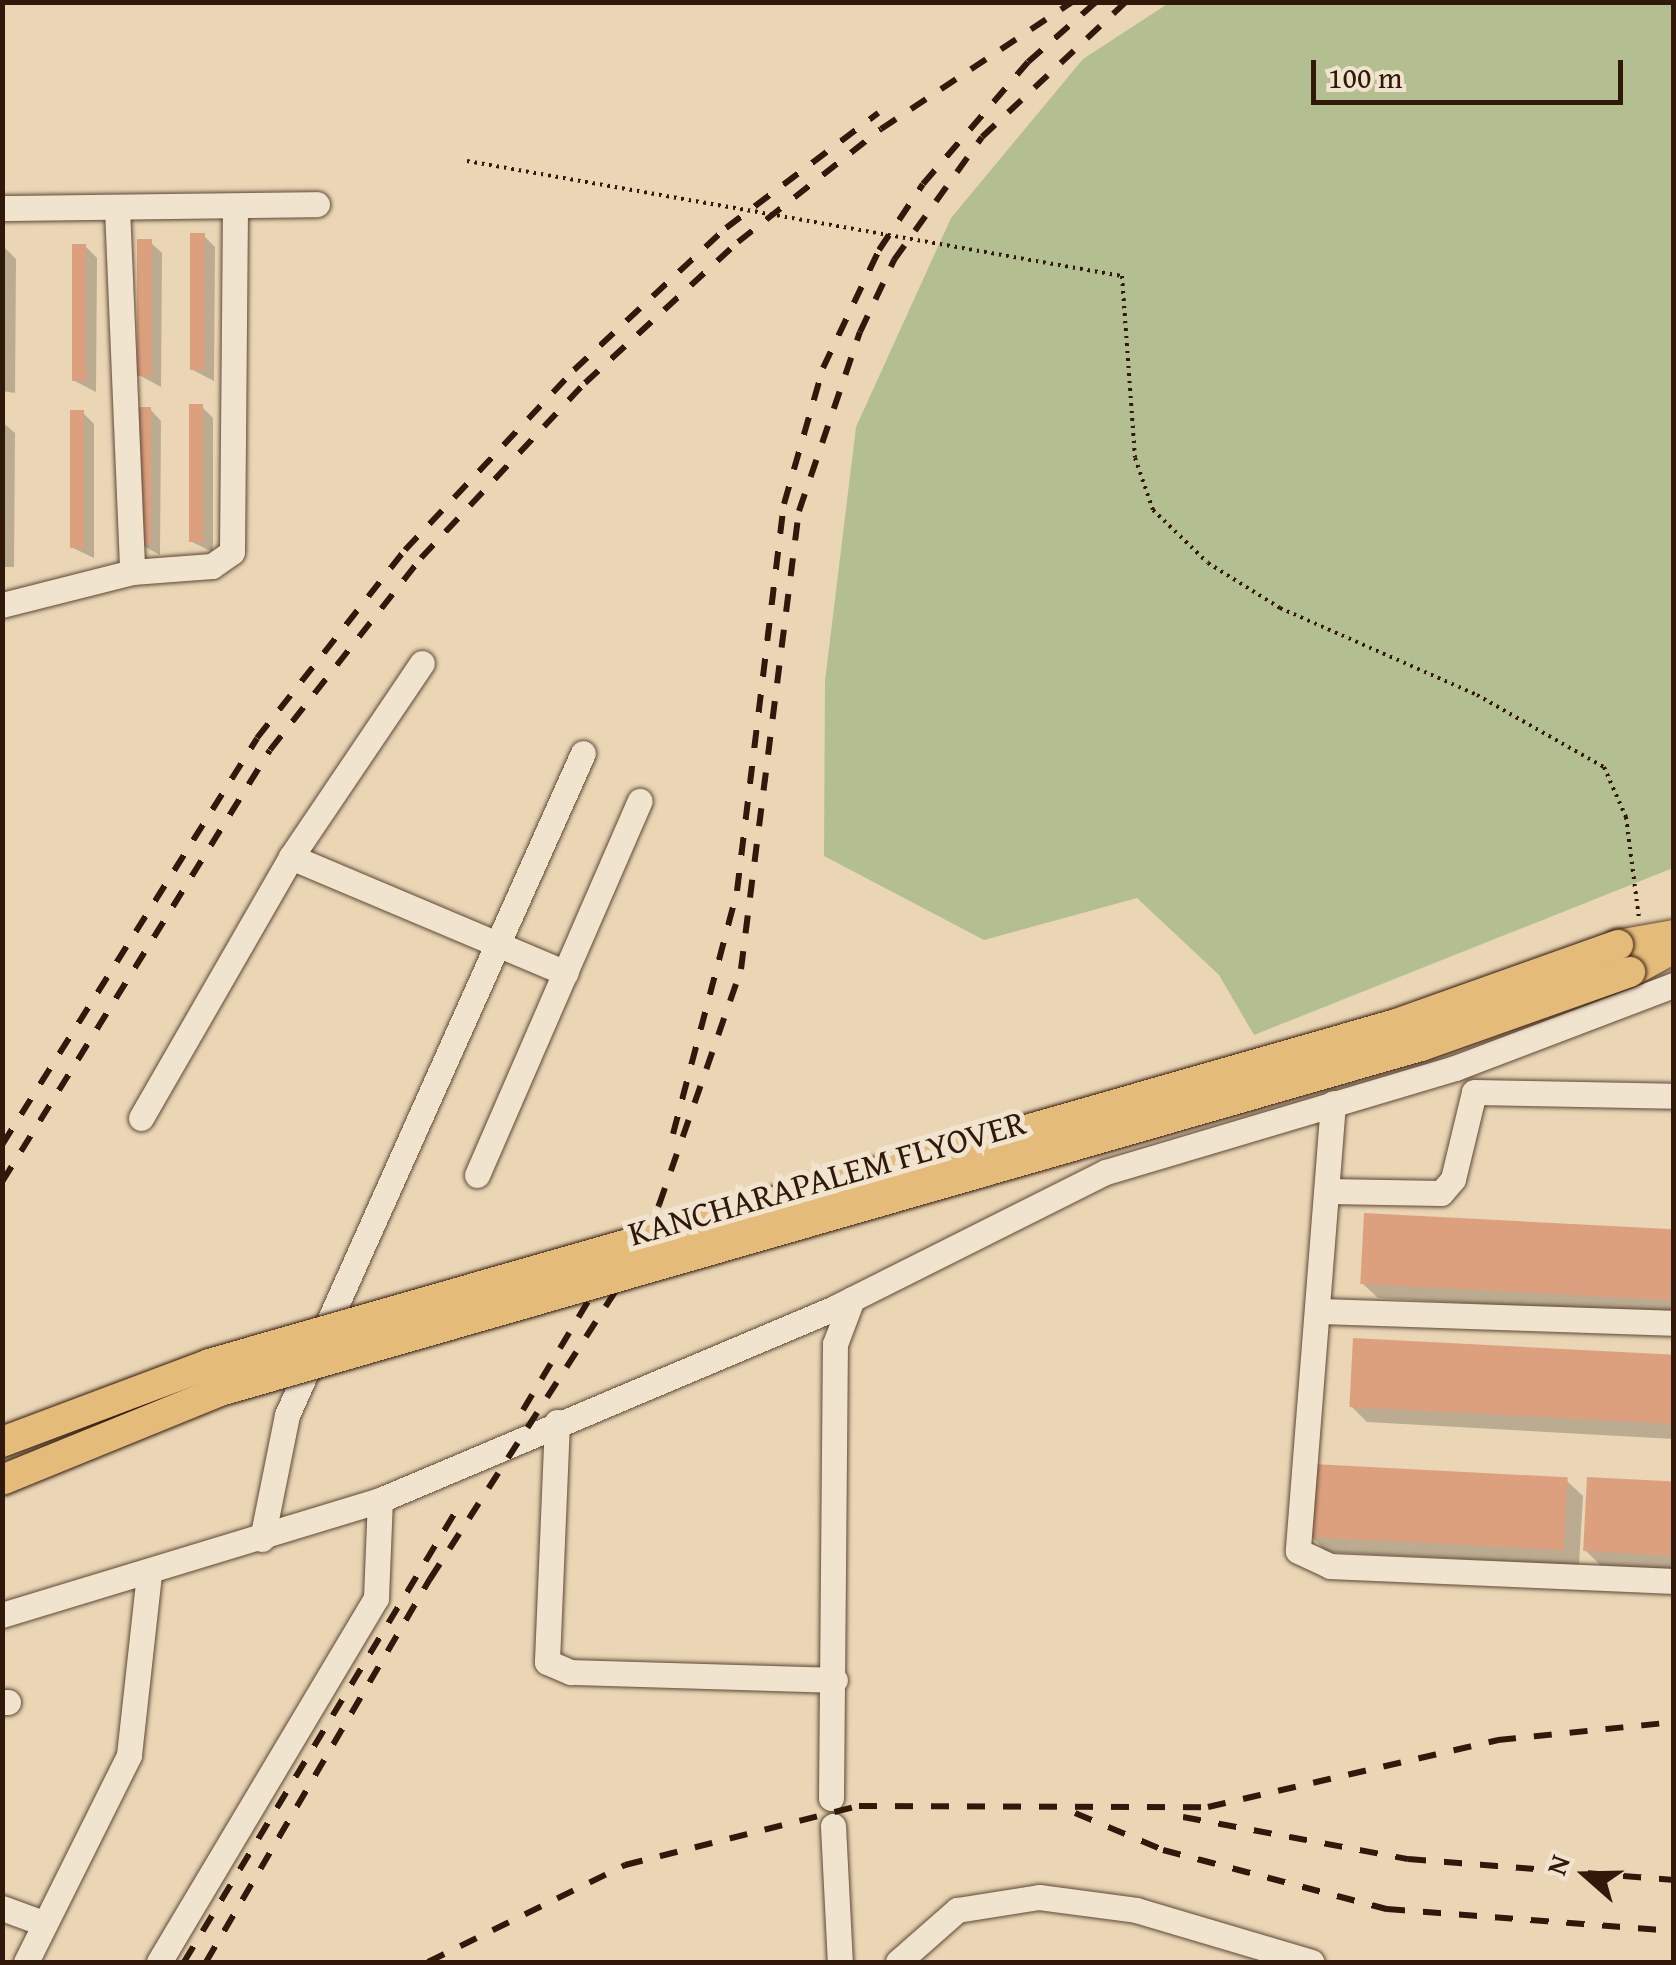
<!DOCTYPE html>
<html>
<head>
<meta charset="utf-8">
<style>
  body { margin:0 }
  #map { position:relative; width:1676px; height:1965px; overflow:hidden; background:#ead6b5; font-family:"Gentium Book Plus",serif }
  div>[style] { position:absolute }
  .green>* { inset:0; background:#b3be91 }
  .shadow>* { inset:0; background:#0003 }
  .building>* { inset:0; background:#dda07f; transform-origin:0 0 }
  .path>* { height:4px; margin-top:-2px; transform-origin:0; background:repeating-linear-gradient(90deg,#30180b 0 2.5px,transparent 0 7.5px) }
  .roads { filter:drop-shadow(0 0 2px #5e4836) drop-shadow(0 0 2px #5e4836) }
  .minor>* { height:25px; margin:-12.5px; padding:0 12.5px; transform-origin:12.5px; border-radius:12.5px; background:#f1e4cf }
  .major>* { height:30px; margin:-15px; padding:0 15px; transform-origin:15px; border-radius:15px; background:#e5bb7a }
  .rail>* { height:6px; margin-top:-3px; transform-origin:0; background:repeating-linear-gradient(90deg,#30180b 0 18px,transparent 0 36px) }
  .bridges { filter:drop-shadow(0 0 2px #30180b) drop-shadow(0 0 2px #30180b) }
  .major-bridge>* { height:30px; margin:-15px; padding:0 15px; transform-origin:15px; border-radius:15px; background:#e5bb7a }
  span { translate:-50% -50%; white-space:nowrap; text-align:center; line-height:1.15; -webkit-text-stroke:10px #f1e4cf; paint-order:stroke }
  .street-label { font-size:35px; color:#30180b }
  .frame { position:absolute; inset:0; border:5px solid #30180b; pointer-events:none }
  .north { position:absolute; left:1536px; top:1825px; width:100px; height:100px; -webkit-text-stroke:8px #f1e4cf; paint-order:stroke; rotate:290deg; font-size:28px; font-weight:700; line-height:40px; text-align:center; color:#30180b }
  .north::after { content:''; display:block; margin:auto; width:35px; height:45px; background:#30180b; clip-path:polygon(50% 0,100% 100%,50% 72%,0 100%) }
  .scale { position:absolute; left:1311px; top:60px; width:312px; height:45px; box-sizing:border-box; border:5px solid #30180b; border-top:0; padding-left:12px; font-size:30px; line-height:35px; white-space:nowrap; color:#30180b; -webkit-text-stroke:8px #f1e4cf; paint-order:stroke }
</style>
</head>
<body>
<div id="map">
  <div class="green">
    <i style="clip-path:polygon(1169px 3px,1673px 3px,1673px 868px,1254px 1035px,1219px 975px,1137px 898px,984px 940px,824px 856px,825px 681px,856px 427px,951px 218px,1083px 59px)"></i>
  </div>
  <div class="shadow">
    <i style="clip-path:polygon(203px 235px,215px 247px,214px 381px,191px 369px)"></i>
    <i style="clip-path:polygon(150px 242px,162px 253px,161px 387px,139px 375px)"></i>
    <i style="clip-path:polygon(85px 246px,97px 258px,96px 392px,73px 380px)"></i>
    <i style="clip-path:polygon(4px 247px,16px 259px,15px 393px,2px 391px)"></i>
    <i style="clip-path:polygon(202px 407px,213px 418px,213px 552px,190px 541px)"></i>
    <i style="clip-path:polygon(150px 409px,161px 421px,160px 555px,138px 543px)"></i>
    <i style="clip-path:polygon(83px 413px,94px 424px,94px 558px,71px 547px)"></i>
    <i style="clip-path:polygon(2px 422px,15px 433px,14px 567px,2px 567px)"></i>
    <i style="clip-path:polygon(1674px 1232px,1674px 1315px,1378px 1298px,1362px 1283px)"></i>
    <i style="clip-path:polygon(1674px 1358px,1674px 1439px,1367px 1422px,1351px 1406px)"></i>
    <i style="clip-path:polygon(1567px 1481px,1583px 1496px,1579px 1565px,1327px 1552px,1311px 1536px)"></i>
    <i style="clip-path:polygon(1674px 1485px,1674px 1569px,1600px 1565px,1585px 1550px)"></i>
  </div>
  <div class="building">
    <i style="left:190px;top:233px;width:15px;height:137px"></i>
    <i style="left:137px;top:239px;width:15px;height:137px"></i>
    <i style="left:72px;top:244px;width:14px;height:137px"></i>
    <i style="left:189px;top:404px;width:14px;height:138px"></i>
    <i style="left:136px;top:407px;width:15px;height:137px"></i>
    <i style="left:70px;top:410px;width:14px;height:138px"></i>
    <i style="left:1364px;top:1213px;width:310px;height:71px;rotate:3deg"></i>
    <i style="left:1353px;top:1338px;width:322px;height:69px;rotate:3deg"></i>
    <i style="left:1313px;top:1464px;width:255px;height:73px;rotate:3deg"></i>
    <i style="left:1587px;top:1477px;width:87px;height:74px;rotate:3deg"></i>
  </div>
  <div class="path">
    <i style="left:467px;top:161px;width:665px;rotate:9.96deg"></i>
    <i style="left:1122px;top:276px;width:182px;rotate:85.9deg"></i>
    <i style="left:1135px;top:458px;width:55px;rotate:70.9deg"></i>
    <i style="left:1153px;top:510px;width:76px;rotate:43.9deg"></i>
    <i style="left:1208px;top:563px;width:85px;rotate:32deg"></i>
    <i style="left:1280px;top:608px;width:215px;rotate:23.8deg"></i>
    <i style="left:1477px;top:695px;width:146px;rotate:29.6deg"></i>
    <i style="left:1604px;top:767px;width:55px;rotate:66.3deg"></i>
    <i style="left:1626px;top:817px;width:102px;rotate:82.7deg"></i>
  </div>
  <div class="roads">
    <div class="minor">
      <i style="left:2px;top:208px;width:315px;rotate:-0.7deg"></i>
      <i style="left:117px;top:208px;width:364px;rotate:87.6deg"></i>
      <i style="left:2px;top:605px;width:134px;rotate:-14.2deg"></i>
      <i style="left:132px;top:572px;width:80px;rotate:-4.3deg"></i>
      <i style="left:212px;top:566px;width:24px;rotate:-35deg"></i>
      <i style="left:232px;top:552px;width:345px;rotate:-89.5deg"></i>
      <i style="left:291px;top:857px;width:298px;rotate:22.9deg"></i>
      <i style="left:1333px;top:1103px;width:449px;rotate:94.5deg"></i>
      <i style="left:1298px;top:1551px;width:35px;rotate:25deg"></i>
      <i style="left:1330px;top:1566px;width:344px;rotate:2.5deg"></i>
      <i style="left:141px;top:1118px;width:301px;rotate:-60.1deg"></i>
      <i style="left:291px;top:857px;width:234px;rotate:-56deg"></i>
      <i style="left:477px;top:1175px;width:408px;rotate:-66.5deg"></i>
      <i style="left:1328px;top:1191px;width:113px;rotate:1deg"></i>
      <i style="left:1441px;top:1193px;width:18px;rotate:-49deg"></i>
      <i style="left:1453px;top:1179px;width:89px;rotate:-76.4deg"></i>
      <i style="left:1474px;top:1092px;width:200px;rotate:1.1deg"></i>
      <i style="left:1318px;top:1311px;width:356px;rotate:1.9deg"></i>
      <i style="left:557px;top:1422px;width:240px;rotate:92.4deg"></i>
      <i style="left:547px;top:1662px;width:26px;rotate:23deg"></i>
      <i style="left:571px;top:1672px;width:264px;rotate:1.7deg"></i>
      <i style="left:262px;top:1539px;width:126px;rotate:-78.6deg"></i>
      <i style="left:287px;top:1415px;width:725px;rotate:-65.91deg"></i>
      <i style="left:2px;top:1615px;width:395px;rotate:-16.9deg"></i>
      <i style="left:380px;top:1500px;width:495px;rotate:-22.9deg"></i>
      <i style="left:836px;top:1307px;width:302px;rotate:-26.6deg"></i>
      <i style="left:1106px;top:1172px;width:364px;rotate:-16.6deg"></i>
      <i style="left:1455px;top:1068px;width:234px;rotate:-20.8deg"></i>
      <i style="left:2px;top:1702px;width:6px"></i>
      <i style="left:831px;top:1798px;width:454px;rotate:-89.5deg"></i>
      <i style="left:835px;top:1344px;width:48px;rotate:-69.3deg"></i>
      <i style="left:833px;top:1826px;width:136px;rotate:87.1deg"></i>
      <i style="left:2px;top:1908px;width:40px;rotate:20.2deg"></i>
      <i style="left:26px;top:1962px;width:231px;rotate:-63.5deg"></i>
      <i style="left:129px;top:1755px;width:182px;rotate:-83.7deg"></i>
      <i style="left:159px;top:1962px;width:424px;rotate:-59.2deg"></i>
      <i style="left:376px;top:1598px;width:98px;rotate:-87.7deg"></i>
      <i style="left:898px;top:1962px;width:79px;rotate:-41.4deg"></i>
      <i style="left:957px;top:1910px;width:83px;rotate:-9deg"></i>
      <i style="left:1039px;top:1897px;width:98px;rotate:7.6deg"></i>
      <i style="left:1136px;top:1910px;width:183px;rotate:16.5deg"></i>
    </div>
    <div class="major">
      <i style="left:1618px;top:945px;width:57px;rotate:-10.1deg"></i>
      <i style="left:1630px;top:972px;width:50px;rotate:-28.6deg"></i>
    </div>
  </div>
  <div class="rail">
    <i style="left:673px;top:1134px;width:251px;rotate:-75.2deg"></i>
    <i style="left:737px;top:891px;width:390px;rotate:-83.1deg"></i>
    <i style="left:784px;top:504px;width:141px;rotate:-74deg"></i>
    <i style="left:823px;top:368px;width:131px;rotate:-64.6deg"></i>
    <i style="left:879px;top:250px;width:79px;rotate:-56.3deg"></i>
    <i style="left:923px;top:184px;width:161px;rotate:-49.3deg"></i>
    <i style="left:1028px;top:62px;width:91px;rotate:-41.4deg"></i>
    <i style="left:2px;top:1145px;width:480px;rotate:-57.9deg"></i>
    <i style="left:257px;top:738px;width:239px;rotate:-51.8deg"></i>
    <i style="left:405px;top:550px;width:247px;rotate:-46.8deg"></i>
    <i style="left:574px;top:370px;width:208px;rotate:-43.1deg"></i>
    <i style="left:726px;top:228px;width:191px;rotate:-37.1deg"></i>
    <i style="left:2px;top:1182px;width:508px;rotate:-58.19deg"></i>
    <i style="left:270px;top:750px;width:244px;rotate:-51.8deg"></i>
    <i style="left:421px;top:558px;width:240px;rotate:-46.9deg"></i>
    <i style="left:585px;top:383px;width:208px;rotate:-42.7deg"></i>
    <i style="left:738px;top:242px;width:182px;rotate:-38.3deg"></i>
    <i style="left:881px;top:129px;width:229px;rotate:-33.6deg"></i>
    <i style="left:523px;top:1410px;width:220px;rotate:-59.1deg"></i>
    <i style="left:1075px;top:1813px;width:95px;rotate:22.8deg"></i>
    <i style="left:1163px;top:1850px;width:232px;rotate:14.8deg"></i>
    <i style="left:1387px;top:1909px;width:288px;rotate:4.4deg"></i>
    <i style="left:1183px;top:1817px;width:229px;rotate:10.6deg"></i>
    <i style="left:1408px;top:1859px;width:267px;rotate:4.5deg"></i>
    <i style="left:184px;top:1962px;width:538px;rotate:-58.91deg"></i>
    <i style="left:206px;top:1962px;width:444px;rotate:-59.7deg"></i>
    <i style="left:430px;top:1579px;width:365px;rotate:-57.2deg"></i>
    <i style="left:628px;top:1272px;width:74px;rotate:-65.2deg"></i>
    <i style="left:659px;top:1205px;width:250px;rotate:-70.8deg"></i>
    <i style="left:741px;top:969px;width:462px;rotate:-82.8deg"></i>
    <i style="left:799px;top:511px;width:189px;rotate:-71.2deg"></i>
    <i style="left:860px;top:332px;width:80px;rotate:-64.7deg"></i>
    <i style="left:894px;top:260px;width:151px;rotate:-54.4deg"></i>
    <i style="left:982px;top:137px;width:197px;rotate:-43.2deg"></i>
    <i style="left:428px;top:1962px;width:220px;rotate:-26.2deg"></i>
    <i style="left:625px;top:1865px;width:241px;rotate:-14.2deg"></i>
    <i style="left:859px;top:1806px;width:349px;rotate:0.2deg"></i>
    <i style="left:1208px;top:1807px;width:298px;rotate:-13deg"></i>
    <i style="left:1498px;top:1740px;width:177px;rotate:-5.8deg"></i>
  </div>
  <div class="bridges">
    <div class="major-bridge">
      <i style="left:2px;top:1442px;width:221px;rotate:-20.6deg"></i>
      <i style="left:209px;top:1364px;width:1232px;rotate:-15.98deg"></i>
      <i style="left:1393px;top:1025px;width:239px;rotate:-19.6deg"></i>
      <i style="left:2px;top:1480px;width:235px;rotate:-22.2deg"></i>
      <i style="left:220px;top:1391px;width:1250px;rotate:-16.03deg"></i>
      <i style="left:1421px;top:1046px;width:222px;rotate:-19.5deg"></i>
    </div>
  </div>
  <div class="street-label">
    <span style="left:827px;top:1178px;rotate:-16deg">KANCHARAPALEM FLYOVER</span>
  </div>
  <div class="frame"></div>
  <div class="north">N</div>
  <div class="scale">100 m</div>
</div>
</body>
</html>
